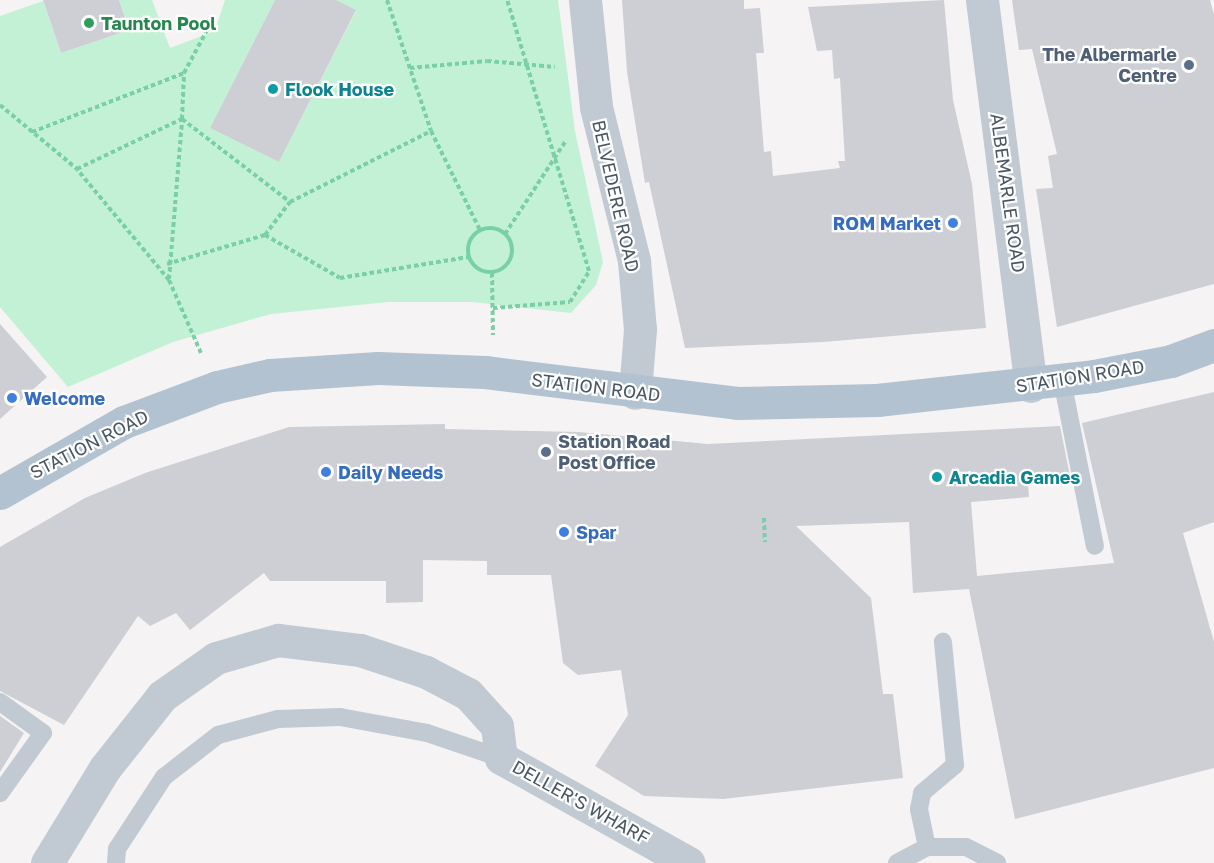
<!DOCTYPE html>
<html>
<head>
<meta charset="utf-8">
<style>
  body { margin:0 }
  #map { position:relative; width:1214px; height:863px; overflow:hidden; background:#f5f3f3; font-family:"Golos Text",sans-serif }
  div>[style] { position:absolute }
  .green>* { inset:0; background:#c3f1d5 }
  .building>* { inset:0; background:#cdcfd5 }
  .path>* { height:4px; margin-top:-2px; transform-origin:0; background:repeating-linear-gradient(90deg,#7ad0a6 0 4.5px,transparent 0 7.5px) }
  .path>.ring { margin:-2px; padding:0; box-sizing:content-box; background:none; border:4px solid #7ad0a6; border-radius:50% }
  .lane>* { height:18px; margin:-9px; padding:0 9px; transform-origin:9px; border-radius:9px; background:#c1cad2 }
  .street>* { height:33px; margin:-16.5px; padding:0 16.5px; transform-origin:16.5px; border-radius:16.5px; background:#c1cad2 }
  .primary>* { height:33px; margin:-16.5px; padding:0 16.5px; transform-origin:16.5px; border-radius:16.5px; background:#b3c2d1 }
  .dots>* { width:16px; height:16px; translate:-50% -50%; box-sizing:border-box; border:3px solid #fff; border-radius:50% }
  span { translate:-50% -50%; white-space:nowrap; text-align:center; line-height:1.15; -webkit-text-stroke:4.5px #fff; paint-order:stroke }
  .leisure-label { font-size:18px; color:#27864d; font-weight:700 }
  .left { translate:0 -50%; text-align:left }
  .service-label { font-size:18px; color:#4e5e75; font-weight:700 }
  .right { translate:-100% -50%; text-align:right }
  .culture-label { font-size:18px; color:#0d838f; font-weight:700 }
  .street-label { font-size:18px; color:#4a5661 }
  .shop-label { font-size:18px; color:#366cbe; font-weight:700 }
</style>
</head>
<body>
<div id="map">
  <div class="green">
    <i style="clip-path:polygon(119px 0,152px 0,170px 48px,215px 31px,225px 0,275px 0,210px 128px,279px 162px,356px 11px,336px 0,558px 0,575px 131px,603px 262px,596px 285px,571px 313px,472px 302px,388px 302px,271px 314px,173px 342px,68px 387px,0 307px,0 16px,43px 1px,61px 53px,129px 30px)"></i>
  </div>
  <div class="building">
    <i style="clip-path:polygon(43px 0,119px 0,129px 30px,61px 53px)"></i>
    <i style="clip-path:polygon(275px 0,336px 0,356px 10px,279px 162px,210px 128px)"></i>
    <i style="clip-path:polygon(622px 0,744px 0,744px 9px,760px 8px,764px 53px,756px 53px,764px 152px,771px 151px,773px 176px,840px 168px,838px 161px,845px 161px,840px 78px,834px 79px,832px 50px,817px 51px,808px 7px,944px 0,953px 100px,972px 184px,986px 328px,823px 342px,685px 348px,649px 182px,645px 183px,627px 72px)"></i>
    <i style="clip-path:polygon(1012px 0,1210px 0,1214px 15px,1214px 284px,1057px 327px,1036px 189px,1053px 188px,1048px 156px,1057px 154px,1032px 49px,1019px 50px)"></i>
    <i style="clip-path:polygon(0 324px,47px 377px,0 419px)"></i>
    <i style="clip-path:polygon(1214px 392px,1214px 522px,1183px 533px,1214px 642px,1214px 768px,1015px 819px,969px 589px,913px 593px,909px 522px,796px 526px,871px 598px,883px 694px,893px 694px,903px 778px,723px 799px,644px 796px,595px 766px,628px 715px,621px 670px,578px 675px,563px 663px,551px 575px,487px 575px,487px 561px,423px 560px,423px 602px,386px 603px,386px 581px,270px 581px,264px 573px,190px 630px,176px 613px,150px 626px,138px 616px,64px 725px,0 691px,0 547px,85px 498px,145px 473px,289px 427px,445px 424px,445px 429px,579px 432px,708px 444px,1060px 426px,1071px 481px,1028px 484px,1029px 497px,971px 502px,977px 576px,1114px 563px,1082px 423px)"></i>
    <i style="clip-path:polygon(0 716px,24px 733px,0 772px)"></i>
  </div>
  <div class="path">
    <i style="left:387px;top:0;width:138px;rotate:71.4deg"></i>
    <i style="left:410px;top:68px;width:77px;rotate:-5.2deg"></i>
    <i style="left:487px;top:61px;width:68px;rotate:5deg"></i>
    <i style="left:0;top:105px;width:100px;rotate:39.7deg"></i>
    <i style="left:182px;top:119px;width:136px;rotate:37.5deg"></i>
    <i style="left:32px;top:132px;width:163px;rotate:-21.2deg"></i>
    <i class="ring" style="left:468px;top:228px;width:40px;height:40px"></i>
    <i style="left:505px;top:234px;width:110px;rotate:-56.9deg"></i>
    <i style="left:265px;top:235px;width:41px;rotate:-52.9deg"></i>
    <i style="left:290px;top:202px;width:158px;rotate:-26.7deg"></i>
    <i style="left:431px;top:131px;width:110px;rotate:63.7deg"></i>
    <i style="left:167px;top:264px;width:102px;rotate:-16.5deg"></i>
    <i style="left:265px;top:235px;width:86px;rotate:29.8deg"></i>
    <i style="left:340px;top:278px;width:130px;rotate:-9.3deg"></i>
    <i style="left:492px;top:273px;width:62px;rotate:89.1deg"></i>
    <i style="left:169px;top:279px;width:160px;rotate:-85.3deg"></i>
    <i style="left:493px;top:308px;width:77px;rotate:-4.5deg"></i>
    <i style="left:570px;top:302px;width:36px;rotate:-58deg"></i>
    <i style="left:589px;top:271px;width:283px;rotate:-106.8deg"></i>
    <i style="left:201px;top:353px;width:80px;rotate:-113.7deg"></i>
    <i style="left:169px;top:280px;width:144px;rotate:-129.7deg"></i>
    <i style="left:77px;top:169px;width:116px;rotate:-25.5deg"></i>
    <i style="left:182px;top:119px;width:46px;rotate:-87.5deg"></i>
    <i style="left:184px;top:73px;width:61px;rotate:-61.8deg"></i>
    <i style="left:764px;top:518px;width:24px;rotate:88deg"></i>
  </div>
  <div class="lane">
    <i style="left:1062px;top:380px;width:169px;rotate:78.8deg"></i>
    <i style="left:0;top:702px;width:53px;rotate:35.8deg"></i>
    <i style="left:43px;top:733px;width:74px;rotate:125.6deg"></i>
    <i style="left:927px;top:847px;width:39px;rotate:-102deg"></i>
    <i style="left:919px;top:809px;width:16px;rotate:-79deg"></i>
    <i style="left:922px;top:793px;width:43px;rotate:-40.3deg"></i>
    <i style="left:955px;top:765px;width:124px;rotate:-95.6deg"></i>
    <i style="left:116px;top:863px;width:14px;rotate:-86deg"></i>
    <i style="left:117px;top:849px;width:86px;rotate:-56.9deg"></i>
    <i style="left:164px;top:777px;width:68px;rotate:-37.9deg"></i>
    <i style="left:218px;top:735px;width:62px;rotate:-14.9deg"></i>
    <i style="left:278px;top:719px;width:62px;rotate:-1.8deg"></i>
    <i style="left:340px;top:717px;width:88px;rotate:10.4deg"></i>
    <i style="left:427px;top:733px;width:78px;rotate:18.7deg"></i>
    <i style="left:897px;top:863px;width:34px;rotate:-28deg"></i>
    <i style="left:927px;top:847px;width:39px"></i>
    <i style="left:966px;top:847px;width:35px;rotate:27deg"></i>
  </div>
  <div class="street">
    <i style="left:585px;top:0;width:108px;rotate:84.1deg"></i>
    <i style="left:596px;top:107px;width:159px;rotate:76.1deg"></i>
    <i style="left:634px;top:261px;width:68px;rotate:85deg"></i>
    <i style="left:640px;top:329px;width:64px;rotate:94.5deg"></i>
    <i style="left:982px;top:0;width:389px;rotate:82.8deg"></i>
    <i style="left:47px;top:863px;width:111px;rotate:-58.6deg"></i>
    <i style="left:105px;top:768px;width:92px;rotate:-51.6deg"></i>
    <i style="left:162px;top:696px;width:66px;rotate:-35.1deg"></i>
    <i style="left:216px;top:658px;width:65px;rotate:-16.2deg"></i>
    <i style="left:278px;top:640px;width:83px;rotate:7deg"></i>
    <i style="left:360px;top:650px;width:70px;rotate:18.4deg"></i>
    <i style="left:426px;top:672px;width:47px;rotate:27.6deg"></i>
    <i style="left:468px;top:694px;width:43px;rotate:47.8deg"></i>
    <i style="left:497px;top:726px;width:32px;rotate:83deg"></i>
    <i style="left:501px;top:758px;width:215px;rotate:29.2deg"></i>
  </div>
  <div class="primary">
    <i style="left:0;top:493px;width:143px;rotate:-29.8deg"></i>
    <i style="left:124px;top:422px;width:99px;rotate:-20.6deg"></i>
    <i style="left:217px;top:387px;width:54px;rotate:-12.8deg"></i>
    <i style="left:270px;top:375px;width:108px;rotate:-3.7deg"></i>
    <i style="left:378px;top:368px;width:107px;rotate:2.1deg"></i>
    <i style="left:485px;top:372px;width:254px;rotate:7deg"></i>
    <i style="left:737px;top:403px;width:140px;rotate:-1.2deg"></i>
    <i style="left:877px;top:400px;width:218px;rotate:-6.3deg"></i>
    <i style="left:1094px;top:376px;width:78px;rotate:-11deg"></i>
    <i style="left:1171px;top:361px;width:46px;rotate:-20.4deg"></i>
  </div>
  <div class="dots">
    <i style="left:89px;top:23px;background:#2e9e5b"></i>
    <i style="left:1189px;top:65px;background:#5c6f8a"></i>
    <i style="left:273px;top:89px;background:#0f9aa8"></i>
    <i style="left:953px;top:223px;background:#3f7fe0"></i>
    <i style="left:12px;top:398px;background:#3f7fe0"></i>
    <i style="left:546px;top:452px;background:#5c6f8a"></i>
    <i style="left:326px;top:472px;background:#3f7fe0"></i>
    <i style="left:937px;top:477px;background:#0f9aa8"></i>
    <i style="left:564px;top:532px;background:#3f7fe0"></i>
  </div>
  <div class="leisure-label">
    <span class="left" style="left:101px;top:23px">Taunton Pool</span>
  </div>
  <div class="service-label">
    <span class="right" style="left:1177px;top:65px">The Albermarle<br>Centre</span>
    <span class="left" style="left:558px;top:452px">Station Road<br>Post Office</span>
  </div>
  <div class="culture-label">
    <span class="left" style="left:285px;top:89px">Flook House</span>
    <span class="left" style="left:949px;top:477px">Arcadia Games</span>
  </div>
  <div class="street-label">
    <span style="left:1008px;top:193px;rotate:82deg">ALBEMARLE ROAD</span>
    <span style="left:616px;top:196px;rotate:77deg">BELVEDERE ROAD</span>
    <span style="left:1080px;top:376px;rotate:-9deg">STATION ROAD</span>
    <span style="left:596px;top:387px;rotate:7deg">STATION ROAD</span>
    <span style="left:89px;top:444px;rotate:-27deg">STATION ROAD</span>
    <span style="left:581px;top:802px;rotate:29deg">DELLER'S WHARF</span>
  </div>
  <div class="shop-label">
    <span class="right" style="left:941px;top:223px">ROM Market</span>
    <span class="left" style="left:24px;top:398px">Welcome</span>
    <span class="left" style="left:338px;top:472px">Daily Needs</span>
    <span class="left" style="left:576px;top:532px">Spar</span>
  </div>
</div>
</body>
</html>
